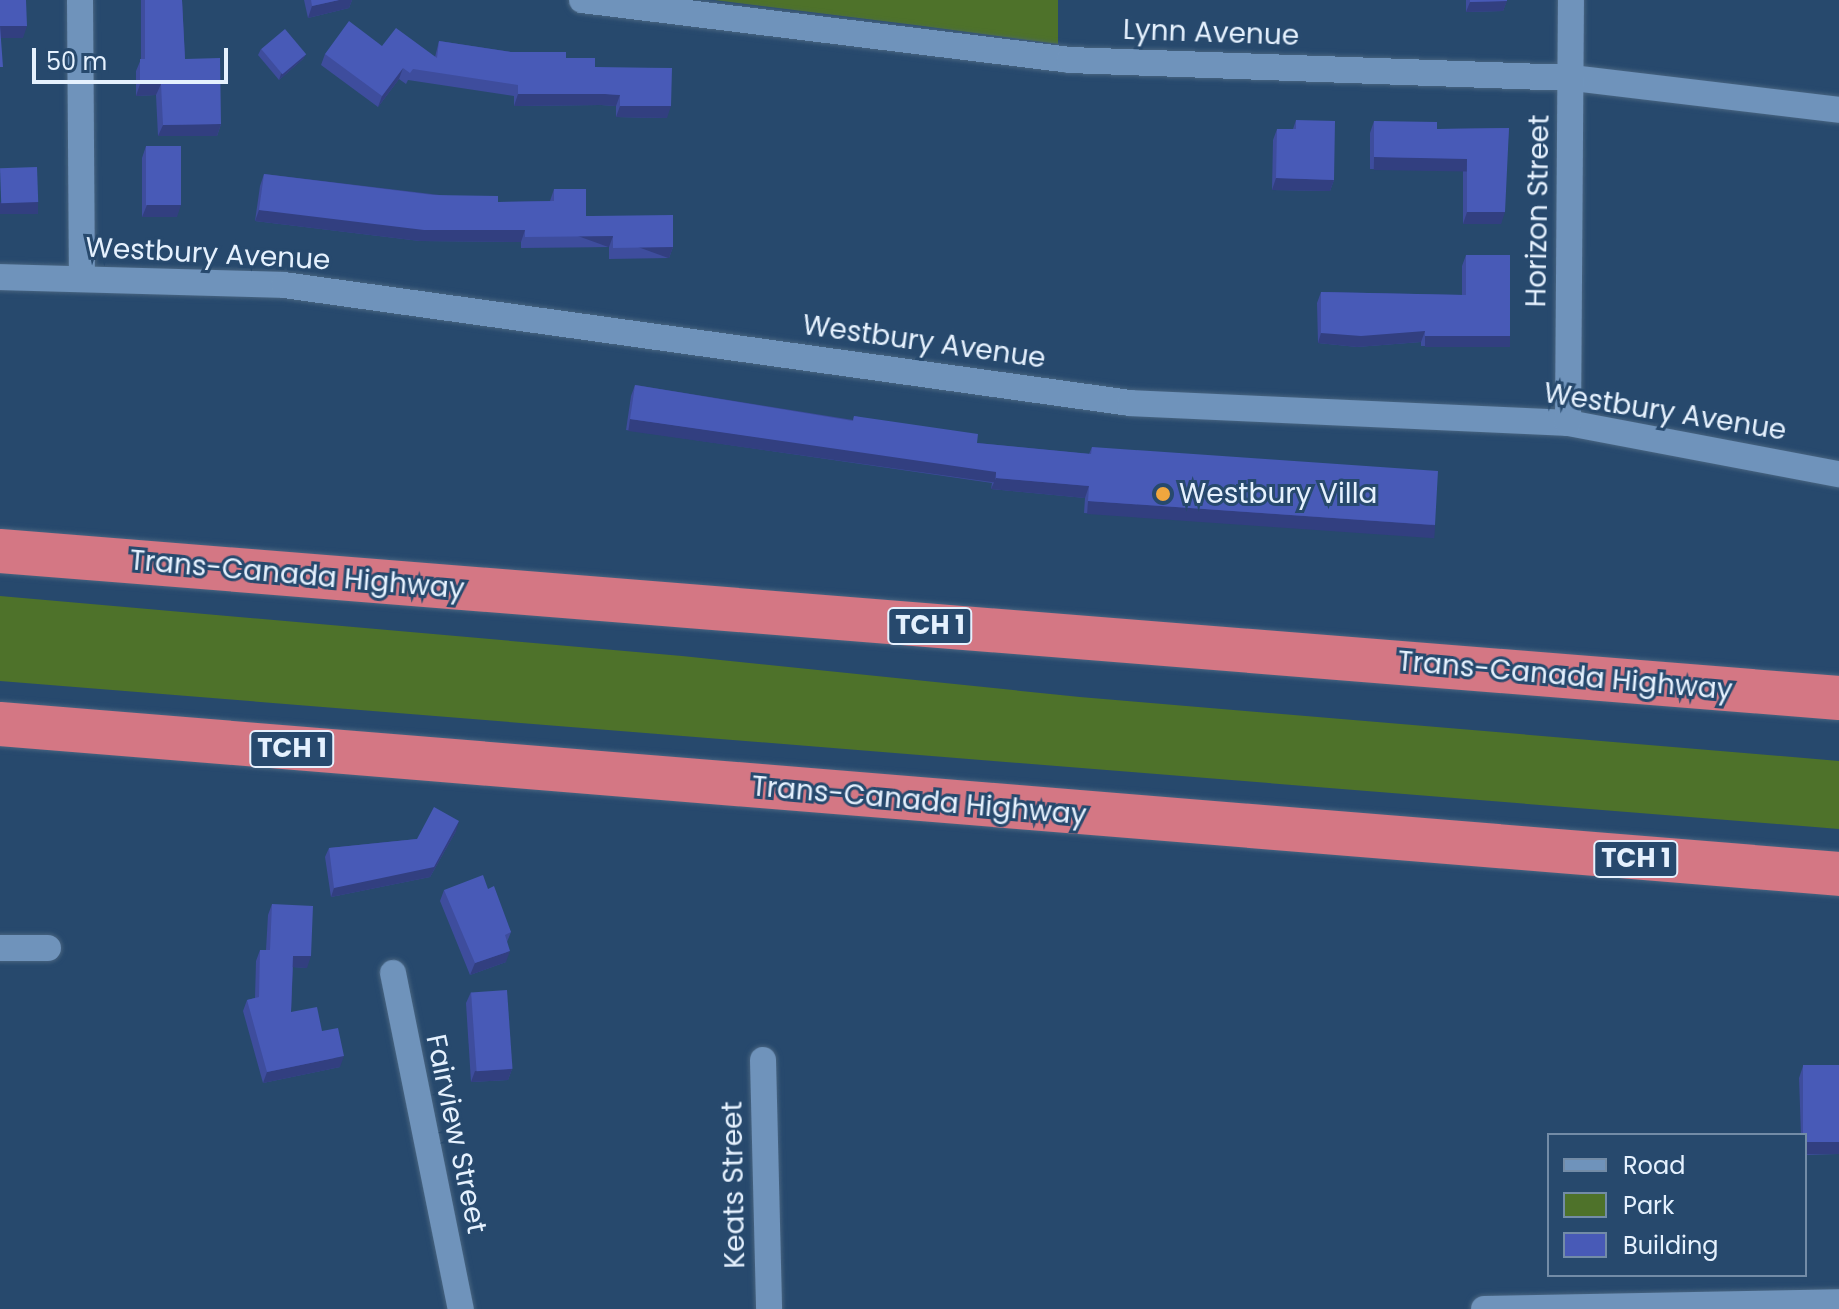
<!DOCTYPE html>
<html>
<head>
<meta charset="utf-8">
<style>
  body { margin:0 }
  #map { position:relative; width:1839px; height:1309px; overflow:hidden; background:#27496d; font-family:Poppins,sans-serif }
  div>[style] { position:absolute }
  .green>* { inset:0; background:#4e722a }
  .roads { filter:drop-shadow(0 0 2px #496581) drop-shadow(0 0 2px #496581) }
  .minor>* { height:26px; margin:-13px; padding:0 13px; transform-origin:13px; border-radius:13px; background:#6f93bb }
  .motorway>* { height:44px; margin:-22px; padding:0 22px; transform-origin:22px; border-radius:22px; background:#d47784 }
  .wall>* { inset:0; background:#3e4d9d }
  .shaded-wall>* { inset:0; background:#323f80; transform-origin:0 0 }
  .building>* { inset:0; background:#485ab7; transform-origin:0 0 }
  .dots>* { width:22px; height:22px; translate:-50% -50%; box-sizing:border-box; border:4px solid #27496d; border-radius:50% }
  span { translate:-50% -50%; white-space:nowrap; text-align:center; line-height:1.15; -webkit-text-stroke:6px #27496d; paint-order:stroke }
  .shield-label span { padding:2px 6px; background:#27496d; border:2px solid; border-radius:6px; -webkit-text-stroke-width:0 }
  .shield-label { font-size:26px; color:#e5f1fe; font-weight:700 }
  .street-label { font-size:28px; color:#e5f1fe }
  .poi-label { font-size:28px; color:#e5f1fe }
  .left { translate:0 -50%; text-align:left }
  .legend { position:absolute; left:1547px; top:1133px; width:260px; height:144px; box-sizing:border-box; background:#27496d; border:2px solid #738ca7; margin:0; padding:10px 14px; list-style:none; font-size:24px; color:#e5f1fe }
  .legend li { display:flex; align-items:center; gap:16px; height:40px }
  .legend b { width:40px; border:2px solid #738ca7 }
  .scale { position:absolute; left:32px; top:48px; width:196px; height:36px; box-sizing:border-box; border:4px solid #e5f1fe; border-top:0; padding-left:10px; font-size:24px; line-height:28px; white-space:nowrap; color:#e5f1fe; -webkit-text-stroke:6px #27496d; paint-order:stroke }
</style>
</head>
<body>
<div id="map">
  <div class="green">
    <i style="clip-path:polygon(714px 0,1058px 0,1058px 44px,915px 25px)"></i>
    <i style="clip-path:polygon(0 596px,682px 656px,1080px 697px,1839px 761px,1839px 829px,0 681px)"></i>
  </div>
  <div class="roads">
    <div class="minor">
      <i style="left:80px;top:0;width:278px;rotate:89.6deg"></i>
      <i style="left:582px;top:0;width:491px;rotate:7deg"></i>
      <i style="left:1069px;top:60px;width:503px;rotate:2.05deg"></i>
      <i style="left:1572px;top:78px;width:269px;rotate:6.8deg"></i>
      <i style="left:0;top:277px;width:284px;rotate:1.6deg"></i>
      <i style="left:284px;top:285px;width:854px;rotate:7.94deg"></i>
      <i style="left:1130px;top:403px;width:438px;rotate:2.6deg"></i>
      <i style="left:1568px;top:423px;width:276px;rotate:10.7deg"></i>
      <i style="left:1568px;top:423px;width:423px;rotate:-89.6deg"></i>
      <i style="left:0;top:948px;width:48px"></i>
      <i style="left:393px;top:973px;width:343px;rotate:78.6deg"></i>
      <i style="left:763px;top:1060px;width:249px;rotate:88.6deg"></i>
      <i style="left:1484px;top:1309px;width:355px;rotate:-1.1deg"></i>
    </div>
    <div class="motorway">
      <i style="left:0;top:551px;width:1845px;rotate:4.57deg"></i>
      <i style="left:0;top:724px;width:1845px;rotate:4.66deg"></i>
    </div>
  </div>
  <div class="wall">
    <i style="clip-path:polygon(141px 0,182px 0,185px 59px,221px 124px,217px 136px,158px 136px,156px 95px,136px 96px,136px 71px,141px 59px)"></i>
    <i style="clip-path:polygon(304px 0,352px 0,349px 8px,308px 18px)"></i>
    <i style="clip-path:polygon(1466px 0,1507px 0,1503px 11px,1466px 12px)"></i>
    <i style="clip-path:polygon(439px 41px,511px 52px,566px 58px,595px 67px,667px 118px,616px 117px,616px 106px,601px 105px,514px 106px,514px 96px,408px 80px,406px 84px,399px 79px,378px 107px,321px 65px,325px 54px,382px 46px,435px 57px)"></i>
    <i style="clip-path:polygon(261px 49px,306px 54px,303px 59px,279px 80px,258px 55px)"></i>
    <i style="clip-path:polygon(1296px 120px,1334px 180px,1330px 191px,1272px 190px,1273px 140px,1277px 129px,1293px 129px)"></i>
    <i style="clip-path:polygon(1374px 121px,1437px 129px,1509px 128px,1501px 224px,1463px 224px,1463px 171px,1370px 169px,1370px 133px)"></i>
    <i style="clip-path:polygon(146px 146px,177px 217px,142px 217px,142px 158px)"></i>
    <i style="clip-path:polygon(264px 174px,498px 202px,550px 201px,554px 189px,586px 216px,673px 247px,669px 258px,609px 259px,609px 247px,521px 248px,521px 242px,420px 241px,255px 221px,260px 186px)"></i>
    <i style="clip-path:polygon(1466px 255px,1510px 336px,1506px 346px,1421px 346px,1421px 342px,1357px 347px,1318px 343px,1317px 303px,1321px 292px,1462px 295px,1462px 266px)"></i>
    <i style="clip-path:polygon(635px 385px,853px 420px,854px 416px,977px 443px,1089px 454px,1092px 447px,1435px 525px,1430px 536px,1084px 513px,1085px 498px,991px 489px,992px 483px,626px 430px,631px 396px)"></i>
    <i style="clip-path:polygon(456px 831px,430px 877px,331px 897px,325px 857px,329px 848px,417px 839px)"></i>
    <i style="clip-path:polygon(488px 889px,511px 932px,507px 942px,506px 962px,470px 975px,440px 901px,444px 890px)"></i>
    <i style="clip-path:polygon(272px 904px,307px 968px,293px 967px,291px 1012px,322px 1031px,340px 1067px,263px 1083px,243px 1011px,247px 1000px,255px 998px,256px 961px,260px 950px,266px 950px,268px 915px)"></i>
    <i style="clip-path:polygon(471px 992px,512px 1069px,508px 1080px,471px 1082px,466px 1003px)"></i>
    <i style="clip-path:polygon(1803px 1066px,1839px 1154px,1805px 1155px,1805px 1135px,1801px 1135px,1799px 1078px)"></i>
  </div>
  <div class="shaded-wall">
    <i style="clip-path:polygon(339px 0,352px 0,349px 8px,308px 18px,312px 6px)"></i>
    <i style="clip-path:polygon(1507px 1px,1503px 11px,1466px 12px,1470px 2px)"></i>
    <i style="clip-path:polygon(0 26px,27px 26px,23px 38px,0 38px)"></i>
    <i style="clip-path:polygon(306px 54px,303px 59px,279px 80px,281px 74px)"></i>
    <i style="clip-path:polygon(403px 68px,399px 79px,378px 107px,382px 96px)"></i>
    <i style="clip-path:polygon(140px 84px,161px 84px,156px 95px,136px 96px)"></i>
    <i style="clip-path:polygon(518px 94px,605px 94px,620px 95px,616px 106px,601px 105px,514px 106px)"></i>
    <i style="clip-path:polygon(620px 106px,671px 106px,667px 118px,616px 117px)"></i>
    <i style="clip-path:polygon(221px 124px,217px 136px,158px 136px,163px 125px)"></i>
    <i style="left:1374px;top:157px;width:93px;height:13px;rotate:1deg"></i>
    <i style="clip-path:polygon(1276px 178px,1334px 180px,1330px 191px,1272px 190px)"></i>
    <i style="left:0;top:202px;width:38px;height:12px"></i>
    <i style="clip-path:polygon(147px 205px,181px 205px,177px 217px,142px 217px)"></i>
    <i style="clip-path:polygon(259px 210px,525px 230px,521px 242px,420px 241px,255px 221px)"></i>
    <i style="clip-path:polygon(1467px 212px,1505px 212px,1501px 224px,1463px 224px)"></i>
    <i style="left:613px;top:236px;width:12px;height:88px;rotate:110deg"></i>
    <i style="left:673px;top:247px;width:12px;height:60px;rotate:110deg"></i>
    <i style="clip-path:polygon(1425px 331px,1421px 342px,1357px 347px,1318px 343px,1321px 333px)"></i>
    <i style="left:1425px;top:336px;width:85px;height:11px"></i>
    <i style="left:630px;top:419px;width:370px;height:12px;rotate:8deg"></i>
    <i style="clip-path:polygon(996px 478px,1089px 486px,1085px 498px,991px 489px)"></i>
    <i style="left:1088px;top:501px;width:348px;height:13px;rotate:4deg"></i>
    <i style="clip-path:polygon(459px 821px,456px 831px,430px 877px,331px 897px,334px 888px)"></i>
    <i style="clip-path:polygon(510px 951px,506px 962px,470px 975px,475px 963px)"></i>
    <i style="clip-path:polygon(293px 956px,311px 956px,307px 968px,289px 967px)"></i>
    <i style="clip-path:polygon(344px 1056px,340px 1067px,263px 1083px,267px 1072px)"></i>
    <i style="clip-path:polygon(512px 1069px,508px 1080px,471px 1082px,475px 1071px)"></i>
    <i style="left:1839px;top:1142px;width:12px;height:33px;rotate:90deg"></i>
  </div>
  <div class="building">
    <i style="clip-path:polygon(0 0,26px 0,27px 26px,0 26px,3px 67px,0 67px)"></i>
    <i style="clip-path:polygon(145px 0,182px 0,185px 59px,220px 58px,221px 124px,163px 125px,161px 84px,140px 84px,140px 59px,145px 59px)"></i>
    <i style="clip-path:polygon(311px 0,339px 0,312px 6px)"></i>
    <i style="clip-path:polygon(1470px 0,1507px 0,1507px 1px,1470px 2px)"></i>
    <i style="clip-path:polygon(349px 21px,382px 46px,396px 28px,437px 58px,439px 41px,511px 52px,566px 52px,566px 58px,595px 58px,595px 67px,672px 68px,671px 106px,620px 106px,620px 95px,605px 94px,518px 94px,518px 85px,413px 69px,410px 73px,403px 68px,382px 96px,325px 54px)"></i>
    <i style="left:285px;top:29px;width:33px;height:31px;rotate:50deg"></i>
    <i style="clip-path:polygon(1296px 120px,1335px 121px,1334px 180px,1276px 178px,1277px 129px,1296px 129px)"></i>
    <i style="clip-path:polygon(1374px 121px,1437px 122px,1437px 129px,1509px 128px,1505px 212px,1467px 212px,1467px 159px,1374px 157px)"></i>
    <i style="left:146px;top:146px;width:35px;height:59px"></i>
    <i style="left:37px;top:167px;width:35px;height:37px;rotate:88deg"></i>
    <i style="clip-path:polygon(264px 174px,433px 195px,498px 196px,498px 202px,554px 201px,554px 189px,586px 189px,586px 216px,673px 215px,673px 247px,613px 248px,613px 236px,525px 237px,525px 230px,424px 230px,259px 210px)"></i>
    <i style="clip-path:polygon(1466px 255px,1510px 255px,1510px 336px,1425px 336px,1425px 331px,1361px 336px,1321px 333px,1321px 292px,1466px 295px)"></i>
    <i style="clip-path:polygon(635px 385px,853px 421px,854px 416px,978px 434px,977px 443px,1091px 454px,1092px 447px,1438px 471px,1435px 525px,1088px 501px,1089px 486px,996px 478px,996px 472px,630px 419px)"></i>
    <i style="clip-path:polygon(434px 807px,459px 821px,434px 867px,334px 888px,329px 848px,417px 839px)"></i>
    <i style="clip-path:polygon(483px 875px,488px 889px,494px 886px,511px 932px,505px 935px,510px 951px,475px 963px,444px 890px)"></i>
    <i style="clip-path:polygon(272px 904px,313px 906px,311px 956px,293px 956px,291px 1012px,317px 1007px,322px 1031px,338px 1028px,344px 1056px,267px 1072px,247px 1000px,259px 997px,260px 950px,270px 950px)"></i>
    <i style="left:507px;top:990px;width:79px;height:36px;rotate:86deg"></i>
    <i style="left:1839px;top:1065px;width:77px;height:36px;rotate:90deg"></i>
  </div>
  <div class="dots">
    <i style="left:1163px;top:494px;background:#f0a63e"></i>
  </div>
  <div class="shield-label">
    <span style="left:930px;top:626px">TCH 1</span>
    <span style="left:292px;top:749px">TCH 1</span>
    <span style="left:1636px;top:859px">TCH 1</span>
  </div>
  <div class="street-label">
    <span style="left:1211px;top:33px;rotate:2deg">Lynn Avenue</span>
    <span style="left:1538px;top:211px;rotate:-89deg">Horizon Street</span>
    <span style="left:208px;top:254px;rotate:3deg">Westbury Avenue</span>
    <span style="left:924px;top:342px;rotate:8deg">Westbury Avenue</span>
    <span style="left:1665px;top:412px;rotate:9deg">Westbury Avenue</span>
    <span style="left:297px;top:575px;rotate:5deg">Trans-Canada Highway</span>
    <span style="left:1565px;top:676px;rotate:5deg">Trans-Canada Highway</span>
    <span style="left:919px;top:801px;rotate:5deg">Trans-Canada Highway</span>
    <span style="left:456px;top:1134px;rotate:78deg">Fairview Street</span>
    <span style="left:734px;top:1185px;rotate:-91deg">Keats Street</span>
  </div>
  <div class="poi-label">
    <span class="left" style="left:1179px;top:494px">Westbury Villa</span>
  </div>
  <ul class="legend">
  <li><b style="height:10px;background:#6f93bb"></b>Road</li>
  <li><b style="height:22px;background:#4e722a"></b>Park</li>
  <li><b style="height:22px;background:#485ab7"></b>Building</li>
  </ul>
  <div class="scale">50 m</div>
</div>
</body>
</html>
